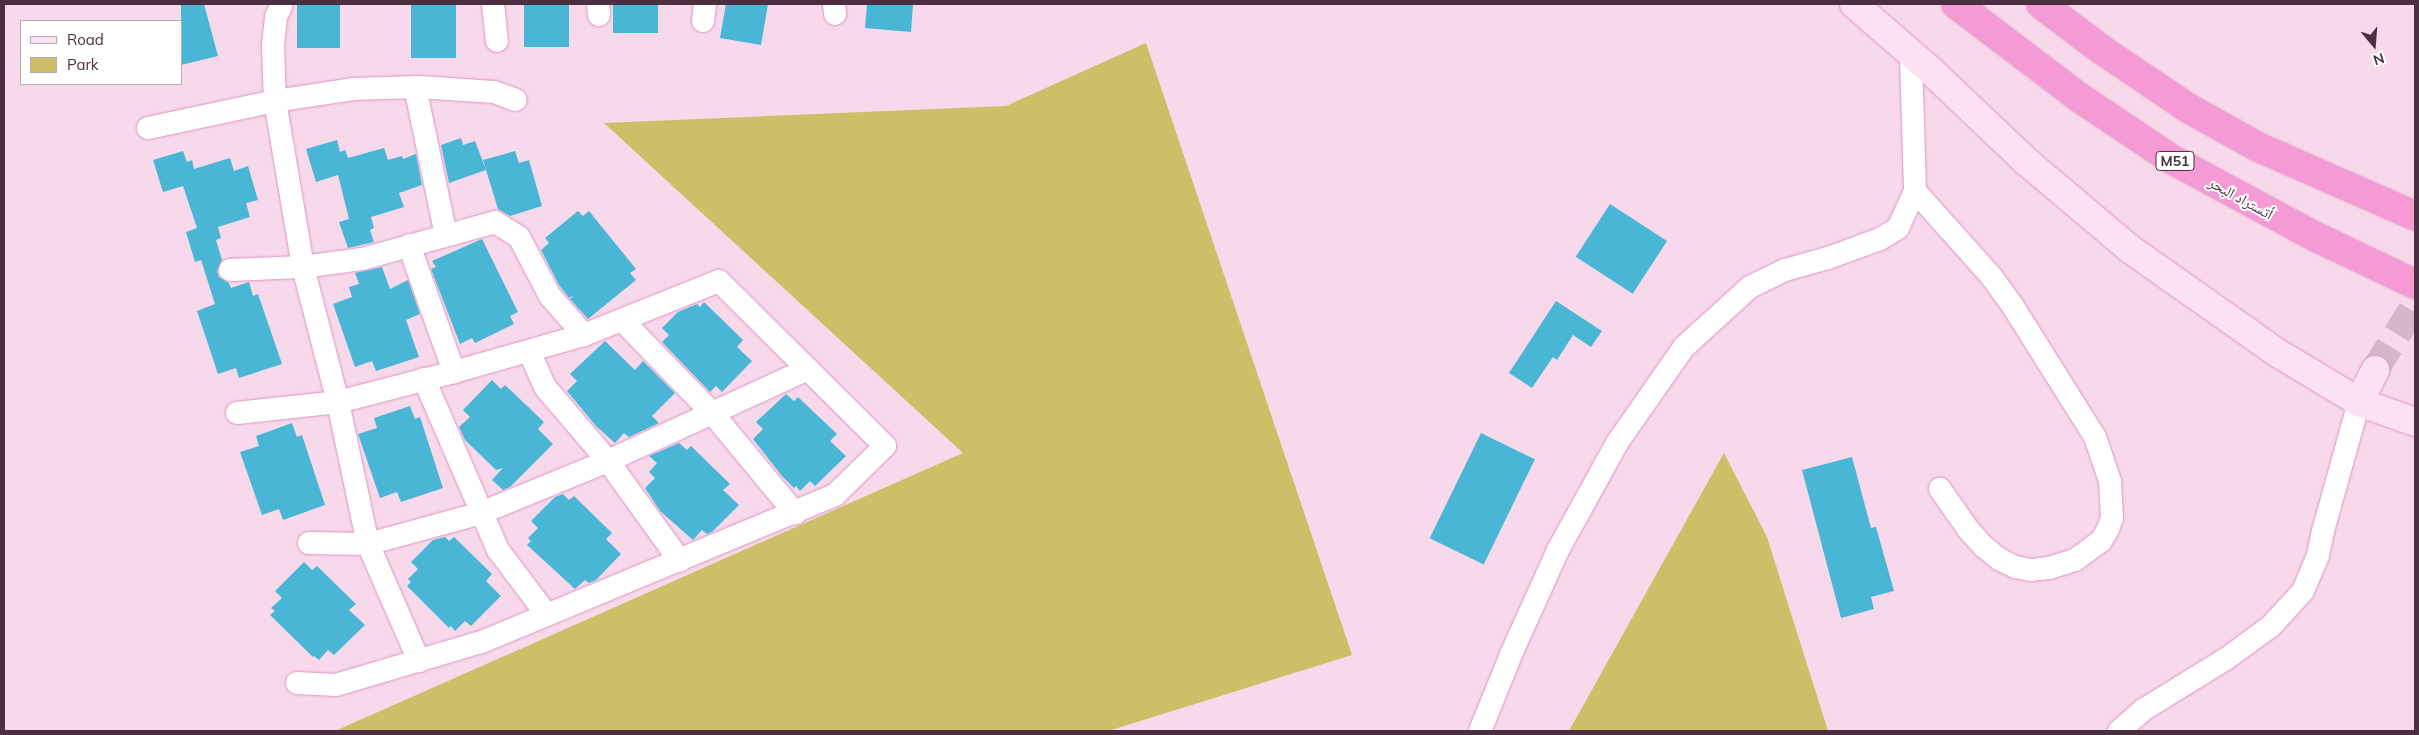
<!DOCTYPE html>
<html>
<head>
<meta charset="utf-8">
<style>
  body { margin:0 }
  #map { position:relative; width:2419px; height:735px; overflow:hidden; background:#f8d8eb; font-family:Mulish,"Noto Naskh Arabic",sans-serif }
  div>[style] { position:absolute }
  .green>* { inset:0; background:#ccbf67 }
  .building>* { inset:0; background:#4ab6d6; transform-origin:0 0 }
  .secondary-tunnel>* { height:28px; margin-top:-14px; transform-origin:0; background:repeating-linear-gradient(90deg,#d6b6c9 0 28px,transparent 0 42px) }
  .roads { filter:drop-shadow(0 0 1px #df94c4) drop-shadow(0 0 1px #df94c4) }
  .street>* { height:22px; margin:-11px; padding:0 11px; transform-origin:11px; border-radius:11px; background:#fff }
  .secondary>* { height:28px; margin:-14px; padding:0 14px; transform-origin:14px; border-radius:14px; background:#fce1f2 }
  .highway>* { height:28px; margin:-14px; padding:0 14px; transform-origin:14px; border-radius:14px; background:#f59ad5 }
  span { translate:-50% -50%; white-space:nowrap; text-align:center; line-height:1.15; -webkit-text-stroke:4px #fff; paint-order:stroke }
  .shield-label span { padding:1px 4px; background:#fff; border:1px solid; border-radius:4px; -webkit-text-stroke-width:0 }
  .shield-label { font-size:14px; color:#4c2e41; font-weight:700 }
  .street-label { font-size:15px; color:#4c2e41 }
  .frame { position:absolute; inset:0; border:5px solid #4c2e41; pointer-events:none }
  .legend { position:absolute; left:20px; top:20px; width:162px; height:65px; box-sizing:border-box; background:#fff; border:1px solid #b7abb3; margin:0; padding:6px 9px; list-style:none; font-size:15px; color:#4c2e41 }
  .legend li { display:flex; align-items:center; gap:10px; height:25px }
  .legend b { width:25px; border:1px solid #b7abb3 }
  .north { position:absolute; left:2349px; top:20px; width:50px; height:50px; -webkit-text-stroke:4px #fff; paint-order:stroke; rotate:162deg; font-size:14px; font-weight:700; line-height:20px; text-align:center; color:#4c2e41 }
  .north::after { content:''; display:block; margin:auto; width:18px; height:22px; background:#4c2e41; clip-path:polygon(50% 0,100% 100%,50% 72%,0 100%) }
</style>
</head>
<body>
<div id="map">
  <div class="green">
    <i style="clip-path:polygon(1146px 43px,1352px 655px,1108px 731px,335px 731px,963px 453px,604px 123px,1006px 106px)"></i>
    <i style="clip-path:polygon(1724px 453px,1767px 537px,1828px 731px,1569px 731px)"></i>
  </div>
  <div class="building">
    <i style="clip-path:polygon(181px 4px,204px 4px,218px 56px,181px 65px)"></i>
    <i style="left:297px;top:4px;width:43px;height:44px"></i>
    <i style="left:411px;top:4px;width:45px;height:54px"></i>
    <i style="left:524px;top:4px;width:45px;height:43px"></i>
    <i style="left:613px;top:4px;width:45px;height:29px"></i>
    <i style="clip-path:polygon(726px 4px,768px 4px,761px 45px,720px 38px)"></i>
    <i style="clip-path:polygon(867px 4px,913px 4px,911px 32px,865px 28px)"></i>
    <i style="clip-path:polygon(461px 138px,463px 145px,475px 141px,486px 170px,449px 183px,441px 145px)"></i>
    <i style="clip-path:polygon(337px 140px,340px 152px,345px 150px,348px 158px,384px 148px,388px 160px,402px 156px,403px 159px,416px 154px,422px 185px,399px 193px,404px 207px,371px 217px,374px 228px,370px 230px,374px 242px,348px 248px,339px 222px,349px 219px,338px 175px,316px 182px,306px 149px)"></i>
    <i style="clip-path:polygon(183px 151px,187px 162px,192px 160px,194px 169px,230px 158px,234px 171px,248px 166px,258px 200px,246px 203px,250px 217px,218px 227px,221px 238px,216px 240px,222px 260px,217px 271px,219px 277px,229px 283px,231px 288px,249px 282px,253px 296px,258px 294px,282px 364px,239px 378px,236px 368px,218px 374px,197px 311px,215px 304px,201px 260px,195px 262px,186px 232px,197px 228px,183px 186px,163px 192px,153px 160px)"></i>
    <i style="clip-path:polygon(515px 151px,519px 163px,529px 160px,542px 206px,510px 216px,498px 209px,483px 160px)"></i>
    <i style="left:1610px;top:204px;width:68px;height:63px;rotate:33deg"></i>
    <i style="clip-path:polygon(578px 211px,583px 216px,589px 211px,636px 269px,630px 273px,636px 280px,588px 319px,570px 299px,574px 295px,569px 298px,559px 285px,541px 250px,549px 243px,545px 238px)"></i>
    <i style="clip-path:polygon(482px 239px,518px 312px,510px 316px,514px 324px,475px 343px,472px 338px,460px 344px,431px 269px,436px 267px,432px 261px)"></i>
    <i style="clip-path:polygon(382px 267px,390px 289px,408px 280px,420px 314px,406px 320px,419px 357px,376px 371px,372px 361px,355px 367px,333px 304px,352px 297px,349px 287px,359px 284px,355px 273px)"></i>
    <i style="clip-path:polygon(1556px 301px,1602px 331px,1591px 347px,1573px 335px,1557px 360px,1553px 357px,1532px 388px,1509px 373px)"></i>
    <i style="clip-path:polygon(704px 302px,743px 340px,737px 347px,752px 361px,722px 392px,716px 386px,710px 392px,662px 342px,669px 335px,662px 328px,678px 312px,697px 304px,700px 307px)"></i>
    <i style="clip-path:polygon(605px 341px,635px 370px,643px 361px,675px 393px,652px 416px,659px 423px,629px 437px,624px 433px,615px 443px,596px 426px,567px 391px,577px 381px,570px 374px)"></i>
    <i style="clip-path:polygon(492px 380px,501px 389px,505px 385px,544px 422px,538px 429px,553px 444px,510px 487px,503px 490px,492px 480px,503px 468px,496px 470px,465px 440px,459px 427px,470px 417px,463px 410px)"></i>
    <i style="clip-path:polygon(786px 394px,794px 401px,798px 397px,837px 434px,830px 441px,846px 456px,815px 486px,810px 481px,800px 491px,796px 486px,794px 488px,782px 476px,753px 439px,763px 429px,756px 422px)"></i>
    <i style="clip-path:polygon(410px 406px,415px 419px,420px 417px,443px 488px,401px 502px,397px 492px,380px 498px,358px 434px,377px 428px,374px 418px)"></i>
    <i style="clip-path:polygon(292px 423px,297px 437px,302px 435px,325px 505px,283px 520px,279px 509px,262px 515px,240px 452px,259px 446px,256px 436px)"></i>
    <i style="left:1481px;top:433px;width:60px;height:117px;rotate:26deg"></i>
    <i style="clip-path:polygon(679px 443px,687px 450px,691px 446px,730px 484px,723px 490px,739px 505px,712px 532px,707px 534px,702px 530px,693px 540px,660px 511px,645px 488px,655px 478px,649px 472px,657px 463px,649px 456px)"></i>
    <i style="clip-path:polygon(1852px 457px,1871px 528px,1876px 527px,1894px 591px,1871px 597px,1874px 609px,1841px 618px,1802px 470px)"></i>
    <i style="clip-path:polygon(563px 494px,569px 500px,574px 496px,612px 533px,606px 539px,621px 554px,596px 580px,589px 583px,585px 580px,575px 589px,527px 545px,531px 541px,528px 538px,538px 528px,531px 521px,555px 497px)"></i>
    <i style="clip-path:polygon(445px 537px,449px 541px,454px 537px,492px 574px,486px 581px,501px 596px,471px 626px,465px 621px,455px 631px,451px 626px,449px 628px,407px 586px,411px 582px,408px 579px,418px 569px,411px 562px,433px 540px)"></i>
    <i style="clip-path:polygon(304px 562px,312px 570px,317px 566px,356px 604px,349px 610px,365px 625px,334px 655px,328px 650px,319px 660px,314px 656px,313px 657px,270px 615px,275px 611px,271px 608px,282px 598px,275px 591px)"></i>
  </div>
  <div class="secondary-tunnel">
    <i style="left:2375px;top:370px;width:76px;rotate:-58.4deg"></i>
  </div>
  <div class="roads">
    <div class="street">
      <i style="left:282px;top:4px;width:14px;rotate:115deg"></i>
      <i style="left:276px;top:17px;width:28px;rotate:96deg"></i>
      <i style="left:273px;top:45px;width:56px;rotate:88deg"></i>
      <i style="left:275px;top:101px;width:168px;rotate:80.4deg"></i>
      <i style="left:303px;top:267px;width:139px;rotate:75.5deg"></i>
      <i style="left:338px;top:402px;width:145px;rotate:78.1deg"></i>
      <i style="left:368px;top:544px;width:128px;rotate:66.4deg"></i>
      <i style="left:493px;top:4px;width:37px;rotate:84deg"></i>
      <i style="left:598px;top:4px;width:11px;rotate:85deg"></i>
      <i style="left:834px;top:4px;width:10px;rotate:84deg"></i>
      <i style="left:703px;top:21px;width:17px;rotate:-83deg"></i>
      <i style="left:415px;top:87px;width:151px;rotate:78.2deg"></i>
      <i style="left:148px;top:128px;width:130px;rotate:-12deg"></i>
      <i style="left:275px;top:101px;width:79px;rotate:-8.7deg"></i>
      <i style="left:353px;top:89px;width:66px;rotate:-1.7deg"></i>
      <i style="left:419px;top:87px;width:75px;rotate:3.8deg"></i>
      <i style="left:494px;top:92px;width:23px;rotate:20deg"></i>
      <i style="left:1915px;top:191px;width:114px;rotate:48.2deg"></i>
      <i style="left:1991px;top:276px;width:39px;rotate:54deg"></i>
      <i style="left:2014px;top:308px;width:152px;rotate:57.9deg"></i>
      <i style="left:2095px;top:437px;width:46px;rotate:71.2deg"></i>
      <i style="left:2110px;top:481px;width:37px;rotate:87deg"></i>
      <i style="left:2112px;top:518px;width:12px;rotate:110deg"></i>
      <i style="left:2108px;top:529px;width:14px;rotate:120deg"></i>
      <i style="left:2101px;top:541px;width:32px;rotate:144deg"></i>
      <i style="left:2075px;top:560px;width:27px;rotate:163deg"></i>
      <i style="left:2049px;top:568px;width:18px;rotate:174deg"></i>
      <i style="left:2031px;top:570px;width:16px;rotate:-169deg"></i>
      <i style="left:2015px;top:567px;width:18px;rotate:-153deg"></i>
      <i style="left:1999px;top:559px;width:19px;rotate:-141deg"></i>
      <i style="left:1984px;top:547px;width:24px;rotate:-132deg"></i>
      <i style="left:1968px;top:529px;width:49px;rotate:-125deg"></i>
      <i style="left:409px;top:245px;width:135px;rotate:70.5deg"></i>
      <i style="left:230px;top:270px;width:73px;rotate:-2.4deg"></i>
      <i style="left:303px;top:267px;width:60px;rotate:-7.7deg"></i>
      <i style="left:362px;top:259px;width:138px;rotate:-15.5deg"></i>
      <i style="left:495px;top:222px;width:28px;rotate:32deg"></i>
      <i style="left:519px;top:237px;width:67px;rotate:62.3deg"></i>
      <i style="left:550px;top:296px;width:52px;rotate:48.9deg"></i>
      <i style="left:622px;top:320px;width:131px;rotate:45.9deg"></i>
      <i style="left:713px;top:414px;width:129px;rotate:50.4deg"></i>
      <i style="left:529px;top:351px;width:39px;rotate:66deg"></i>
      <i style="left:545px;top:387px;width:97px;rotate:49.6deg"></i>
      <i style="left:608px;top:461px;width:123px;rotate:54.2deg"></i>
      <i style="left:424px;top:379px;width:186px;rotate:66.6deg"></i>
      <i style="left:498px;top:550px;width:81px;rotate:53deg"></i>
      <i style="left:237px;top:413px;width:102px;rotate:-6.2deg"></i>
      <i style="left:338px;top:402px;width:120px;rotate:-14.5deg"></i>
      <i style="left:454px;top:372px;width:135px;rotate:-15.9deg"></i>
      <i style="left:584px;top:335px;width:145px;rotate:-21.8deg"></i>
      <i style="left:719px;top:281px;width:234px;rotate:44.8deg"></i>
      <i style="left:885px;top:446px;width:70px;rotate:135.6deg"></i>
      <i style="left:835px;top:495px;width:383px;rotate:157.4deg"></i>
      <i style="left:481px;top:642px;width:151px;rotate:163.5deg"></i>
      <i style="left:336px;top:685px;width:39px;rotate:-177deg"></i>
      <i style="left:309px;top:543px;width:59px;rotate:1deg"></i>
      <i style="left:368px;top:544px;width:117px;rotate:-15.3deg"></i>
      <i style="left:481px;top:513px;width:137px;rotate:-22.3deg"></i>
      <i style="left:608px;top:461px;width:220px;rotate:-24.7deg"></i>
      <i style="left:1480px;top:731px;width:85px;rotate:-67.9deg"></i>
      <i style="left:1512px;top:652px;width:112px;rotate:-65.7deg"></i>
      <i style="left:1558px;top:550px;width:122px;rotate:-61.1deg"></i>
      <i style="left:1617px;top:443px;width:117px;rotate:-55.1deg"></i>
      <i style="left:1684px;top:347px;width:89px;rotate:-42.3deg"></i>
      <i style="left:1750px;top:287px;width:39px;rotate:-26deg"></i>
      <i style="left:1785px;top:270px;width:45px;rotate:-15.6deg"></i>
      <i style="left:1828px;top:258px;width:55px;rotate:-20.1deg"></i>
      <i style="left:1880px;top:239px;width:21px;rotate:-31deg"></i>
      <i style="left:1898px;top:228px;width:41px;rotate:-65.3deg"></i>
      <i style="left:1915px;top:191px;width:138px;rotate:-91.7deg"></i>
      <i style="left:2119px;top:731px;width:32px;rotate:-41deg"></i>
      <i style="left:2143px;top:710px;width:97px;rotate:-31.6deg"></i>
      <i style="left:2226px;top:659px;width:56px;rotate:-36.3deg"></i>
      <i style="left:2271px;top:626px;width:47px;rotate:-47.6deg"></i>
      <i style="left:2303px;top:591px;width:39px;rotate:-67deg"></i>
      <i style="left:2318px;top:555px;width:25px;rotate:-78deg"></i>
      <i style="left:2323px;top:531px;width:134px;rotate:-74.4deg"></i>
    </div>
    <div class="secondary">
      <i style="left:1854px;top:4px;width:101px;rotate:41deg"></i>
      <i style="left:1930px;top:70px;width:134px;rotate:43.5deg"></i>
      <i style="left:2027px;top:162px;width:135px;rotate:40.2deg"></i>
      <i style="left:2130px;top:249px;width:179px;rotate:35.2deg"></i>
      <i style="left:2276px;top:352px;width:97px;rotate:31.1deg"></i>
      <i style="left:2359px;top:402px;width:59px;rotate:19.7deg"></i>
      <i style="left:2359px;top:402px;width:36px;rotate:-63deg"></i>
    </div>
    <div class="highway">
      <i style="left:1956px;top:4px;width:152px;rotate:37.2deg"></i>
      <i style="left:2077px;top:96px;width:113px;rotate:33.8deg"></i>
      <i style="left:2171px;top:159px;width:162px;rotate:28.3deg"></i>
      <i style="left:2314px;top:236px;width:112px;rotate:25.4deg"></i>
      <i style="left:2041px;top:4px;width:76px;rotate:37deg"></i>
      <i style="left:2102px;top:50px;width:104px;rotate:34deg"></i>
      <i style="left:2188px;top:108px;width:80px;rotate:29.1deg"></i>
      <i style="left:2258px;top:147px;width:171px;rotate:23.7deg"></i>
    </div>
  </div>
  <div class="shield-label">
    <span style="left:2175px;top:161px">M51</span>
  </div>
  <div class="street-label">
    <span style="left:2241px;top:198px;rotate:29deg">أتستراد البحر</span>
  </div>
  <div class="frame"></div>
  <ul class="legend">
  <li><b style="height:6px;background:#fce1f2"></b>Road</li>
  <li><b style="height:14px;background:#ccbf67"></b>Park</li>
  </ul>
  <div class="north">N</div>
</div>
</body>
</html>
